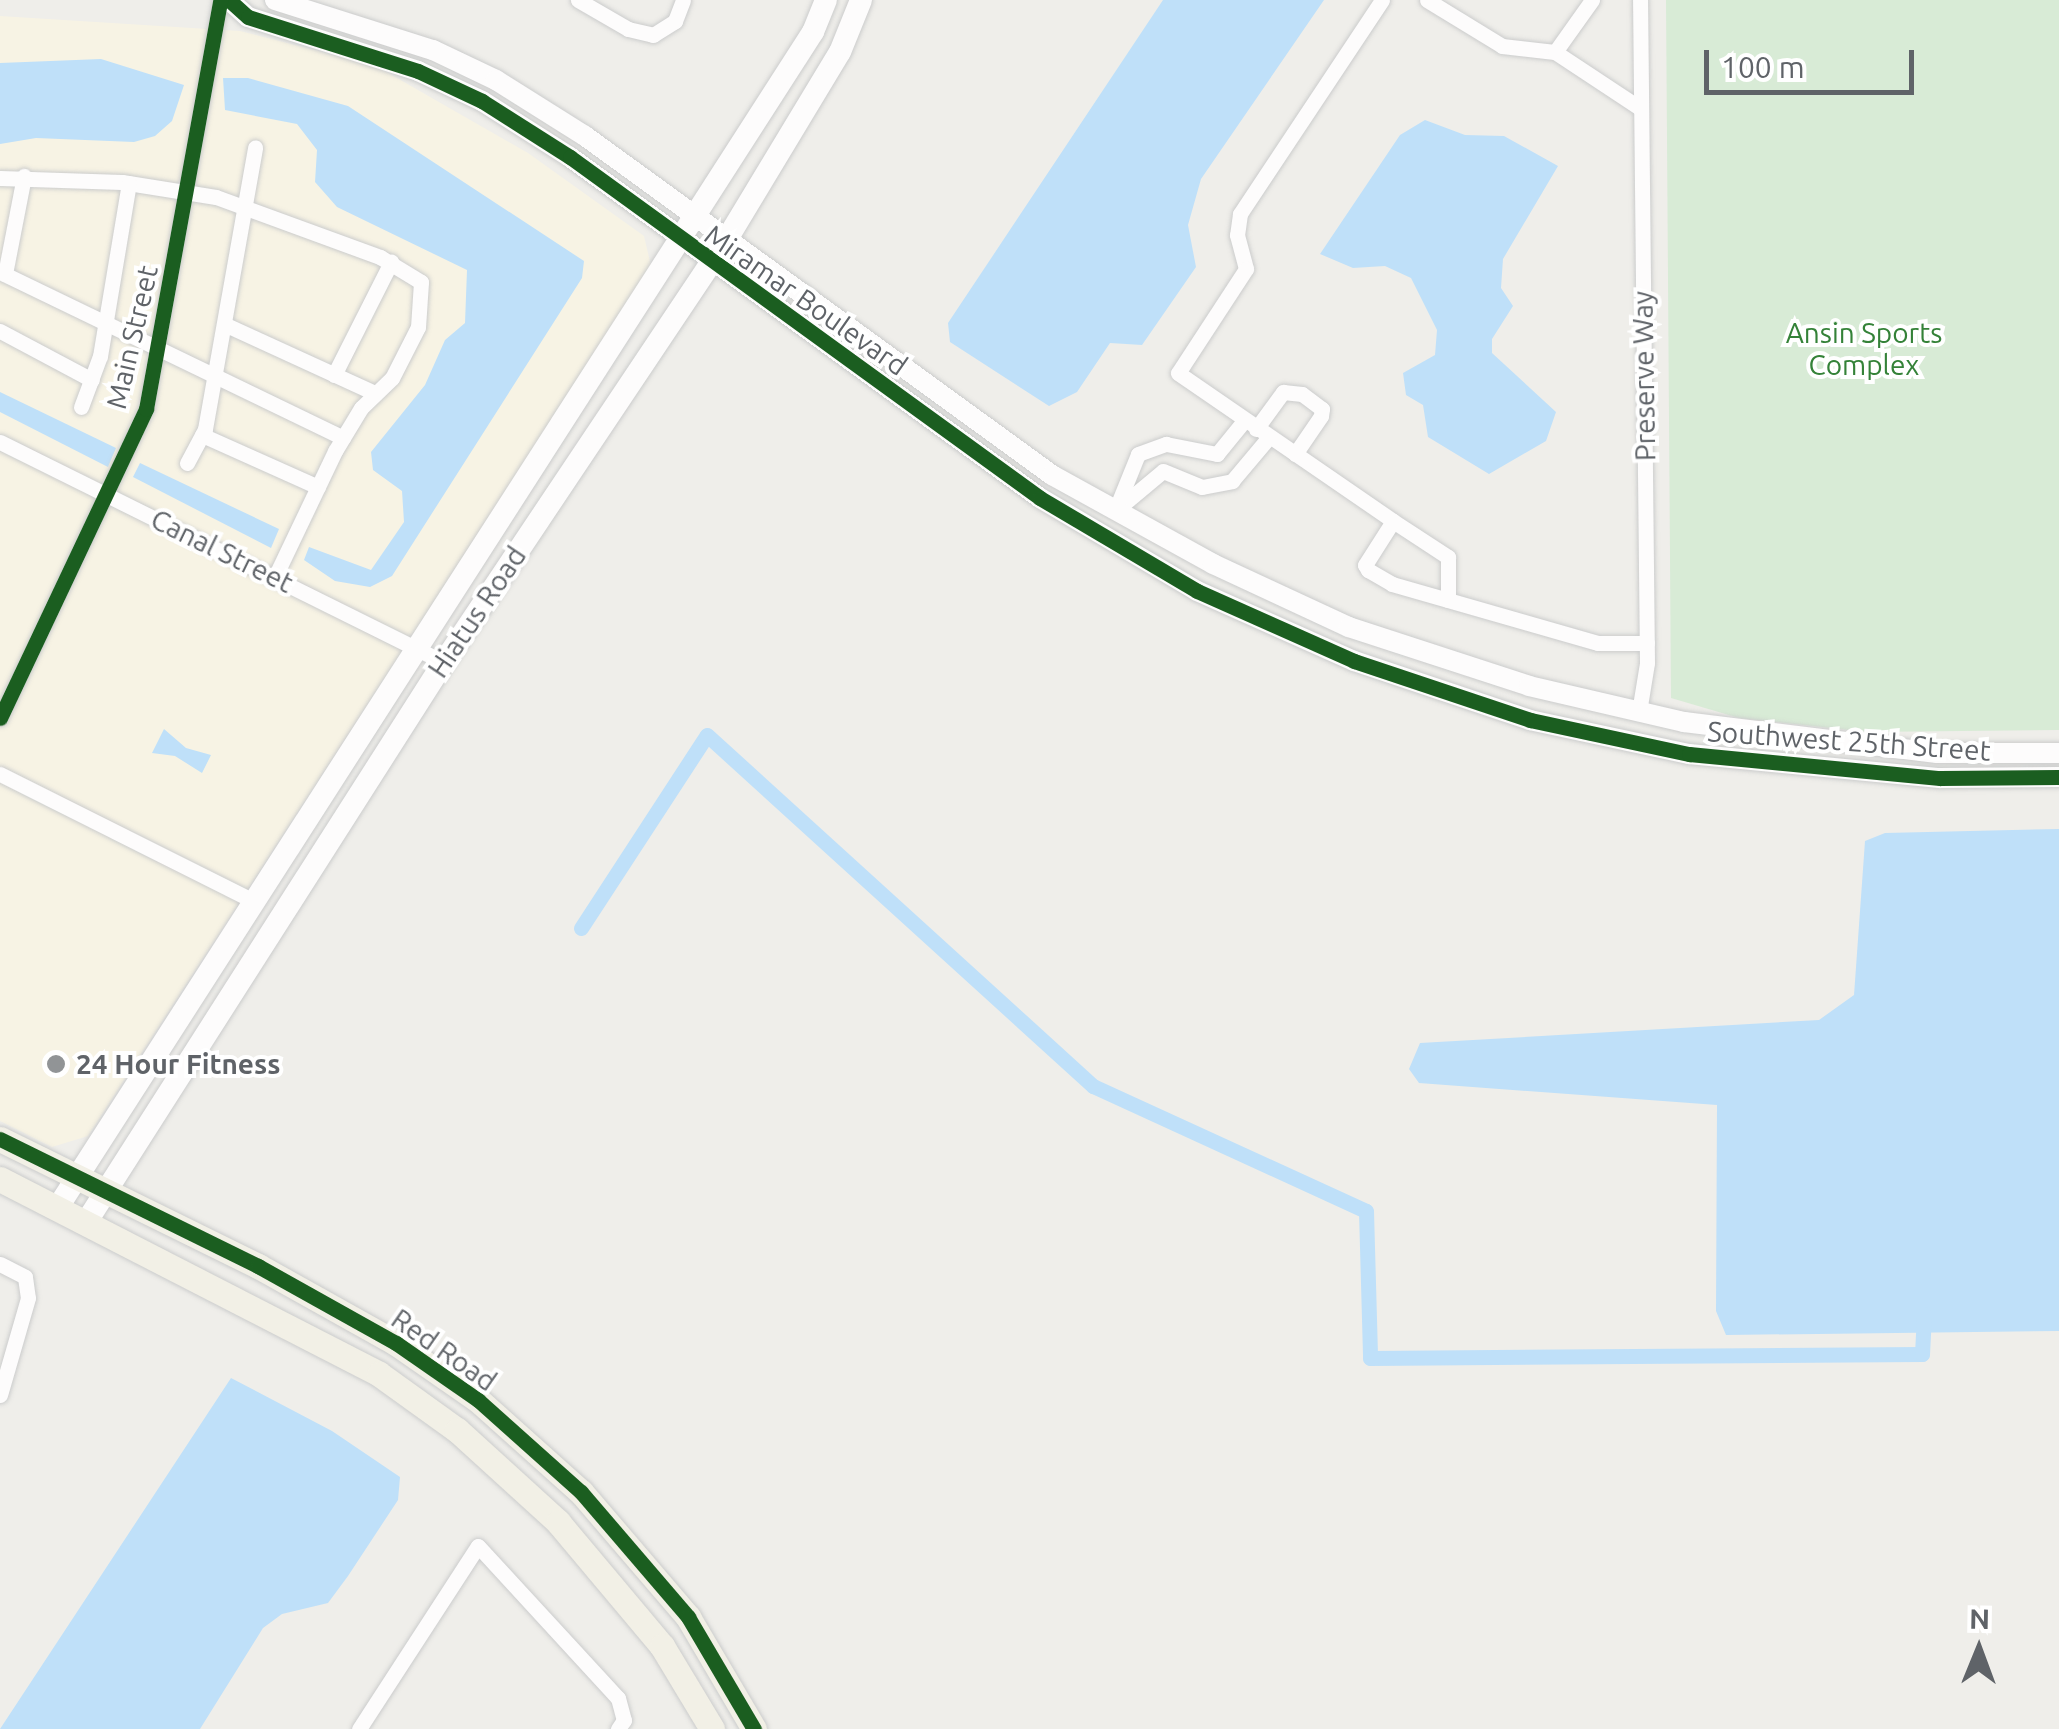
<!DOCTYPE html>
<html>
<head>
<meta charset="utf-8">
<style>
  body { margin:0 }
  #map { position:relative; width:2059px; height:1729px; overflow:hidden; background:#efeeea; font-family:Ubuntu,sans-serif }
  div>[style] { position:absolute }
  .commercial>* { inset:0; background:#f7f3e4 }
  .green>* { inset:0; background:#d8ebd6 }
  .water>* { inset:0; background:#bfe0f9 }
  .canal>* { height:15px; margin:-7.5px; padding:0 7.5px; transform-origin:7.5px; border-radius:7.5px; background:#bfe0f9 }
  .roads { filter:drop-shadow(0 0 2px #cbcccc) drop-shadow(0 0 2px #cbcccc) }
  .minor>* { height:15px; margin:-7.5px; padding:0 7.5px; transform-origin:7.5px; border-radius:7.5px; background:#fdfcfc }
  .tertiary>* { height:20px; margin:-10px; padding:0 10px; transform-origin:10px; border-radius:10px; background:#fdfcfc }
  .secondary>* { height:22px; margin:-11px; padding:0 11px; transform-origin:11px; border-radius:11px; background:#fdfcfc }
  .trunk>* { height:25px; margin:-12.5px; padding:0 12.5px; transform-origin:12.5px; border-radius:12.5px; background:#f2f0e6 }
  .cycleway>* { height:15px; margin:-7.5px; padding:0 7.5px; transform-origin:7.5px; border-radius:7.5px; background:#1b5e20 }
  .dots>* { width:28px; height:28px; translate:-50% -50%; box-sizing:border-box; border:5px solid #fff; border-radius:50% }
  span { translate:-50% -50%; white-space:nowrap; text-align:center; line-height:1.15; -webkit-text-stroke:8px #fff; paint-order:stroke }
  .street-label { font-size:28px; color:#5f6368 }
  .park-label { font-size:28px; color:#348238 }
  .poi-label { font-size:28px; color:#5f6368; font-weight:700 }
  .left { translate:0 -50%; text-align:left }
  .north { position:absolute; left:1929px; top:1599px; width:100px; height:100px; -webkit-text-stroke:8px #fff; paint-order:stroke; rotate:1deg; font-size:28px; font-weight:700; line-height:40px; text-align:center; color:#5f6368 }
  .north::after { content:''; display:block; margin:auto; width:35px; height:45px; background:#5f6368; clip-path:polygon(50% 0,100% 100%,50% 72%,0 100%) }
  .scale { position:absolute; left:1704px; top:50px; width:210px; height:45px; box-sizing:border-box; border:5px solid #5f6368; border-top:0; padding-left:12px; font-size:30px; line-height:35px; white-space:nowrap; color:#5f6368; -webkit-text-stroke:8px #fff; paint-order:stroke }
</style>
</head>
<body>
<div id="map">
  <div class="commercial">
    <i style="clip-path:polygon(0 16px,240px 31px,376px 66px,528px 153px,644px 236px,651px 266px,88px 1136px,52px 1147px,0 1121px)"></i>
  </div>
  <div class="green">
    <i style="clip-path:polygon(1666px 0,2059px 0,2059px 730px,1867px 732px,1739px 718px,1671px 698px)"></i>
  </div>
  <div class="water">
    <i style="clip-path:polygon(1163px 0,1324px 0,1201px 179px,1188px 225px,1196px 267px,1142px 345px,1110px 343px,1077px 392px,1049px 406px,950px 342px,948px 323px)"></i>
    <i style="clip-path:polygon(101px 59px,184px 85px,172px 121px,155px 136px,134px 142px,36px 138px,0 144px,0 63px)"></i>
    <i style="clip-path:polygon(223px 78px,248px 78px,348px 106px,584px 261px,582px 278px,392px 576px,370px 587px,335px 581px,304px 560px,309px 547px,371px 570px,404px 522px,402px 491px,373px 470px,371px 452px,425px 385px,445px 340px,465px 323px,467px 270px,337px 207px,315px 182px,317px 150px,297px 124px,225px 110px)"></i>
    <i style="clip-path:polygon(1425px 120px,1465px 135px,1504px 136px,1558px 166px,1503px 259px,1501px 288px,1513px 306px,1492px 339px,1492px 353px,1556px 412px,1546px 441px,1489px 474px,1428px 437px,1423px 405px,1406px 395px,1403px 373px,1435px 355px,1437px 330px,1411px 278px,1385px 266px,1353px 268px,1320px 254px,1400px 135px)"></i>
    <i style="clip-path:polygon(0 392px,116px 448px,108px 467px,0 412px)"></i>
    <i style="clip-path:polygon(140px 463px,279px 529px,271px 548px,133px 477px)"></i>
    <i style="clip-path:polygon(164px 729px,186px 748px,211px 755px,202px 773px,175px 756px,152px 753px)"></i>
    <i style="clip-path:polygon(2059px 829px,2059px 1331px,1726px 1335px,1716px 1311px,1717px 1105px,1419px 1083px,1409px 1069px,1420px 1043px,1819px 1020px,1854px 995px,1865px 841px,1885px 833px)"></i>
    <i style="clip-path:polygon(231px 1378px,332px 1431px,400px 1477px,398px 1500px,348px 1576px,328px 1603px,282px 1614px,263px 1628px,200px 1729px,0 1729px)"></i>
  </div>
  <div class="canal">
    <i style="left:581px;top:928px;width:230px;rotate:-56.9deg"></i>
    <i style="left:707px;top:735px;width:522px;rotate:42.28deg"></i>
    <i style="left:1093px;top:1086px;width:300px;rotate:24.6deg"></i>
    <i style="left:1366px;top:1211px;width:147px;rotate:88.4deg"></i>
    <i style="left:1370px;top:1358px;width:552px;rotate:-0.42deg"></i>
    <i style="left:1922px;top:1354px;width:40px;rotate:-87.1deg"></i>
  </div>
  <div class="roads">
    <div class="minor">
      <i style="left:578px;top:0;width:58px;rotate:30.1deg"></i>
      <i style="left:628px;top:29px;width:26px;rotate:13deg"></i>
      <i style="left:653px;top:35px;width:26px;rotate:-32deg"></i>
      <i style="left:675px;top:21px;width:22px;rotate:-69deg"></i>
      <i style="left:1382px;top:0;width:257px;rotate:123.6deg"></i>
      <i style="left:1240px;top:214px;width:21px;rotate:98deg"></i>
      <i style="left:1237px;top:235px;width:35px;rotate:75deg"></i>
      <i style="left:1246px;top:269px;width:124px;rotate:123.2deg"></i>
      <i style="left:1178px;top:373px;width:261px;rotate:34.5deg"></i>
      <i style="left:1393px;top:521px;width:52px;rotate:122.5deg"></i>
      <i style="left:1365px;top:565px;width:6px;rotate:59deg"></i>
      <i style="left:1368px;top:570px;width:28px;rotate:30deg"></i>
      <i style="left:1392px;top:584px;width:214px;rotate:16deg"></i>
      <i style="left:1598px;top:643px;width:49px"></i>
      <i style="left:1427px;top:0;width:88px;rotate:31.5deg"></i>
      <i style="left:1502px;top:46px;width:53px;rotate:6.5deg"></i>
      <i style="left:1555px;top:52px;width:103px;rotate:33.5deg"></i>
      <i style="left:1555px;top:52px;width:64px;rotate:-54.6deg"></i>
      <i style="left:0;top:178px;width:122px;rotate:1.9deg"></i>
      <i style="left:122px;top:182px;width:95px;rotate:9.1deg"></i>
      <i style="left:216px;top:197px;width:175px;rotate:20.1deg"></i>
      <i style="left:380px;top:257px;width:48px;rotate:31.4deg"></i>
      <i style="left:421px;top:282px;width:45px;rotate:93.8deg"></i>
      <i style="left:418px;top:327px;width:57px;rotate:117deg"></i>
      <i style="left:392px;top:378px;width:43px;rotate:135.9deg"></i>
      <i style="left:361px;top:408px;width:50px;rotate:121.2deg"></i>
      <i style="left:335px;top:451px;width:140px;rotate:115.5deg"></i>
      <i style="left:0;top:272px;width:381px;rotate:25.8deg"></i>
      <i style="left:5px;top:274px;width:100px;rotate:-79deg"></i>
      <i style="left:224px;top:324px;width:166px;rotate:24.6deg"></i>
      <i style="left:0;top:331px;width:104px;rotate:28deg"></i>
      <i style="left:334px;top:375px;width:127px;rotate:-63.2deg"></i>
      <i style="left:81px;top:407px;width:54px;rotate:-69.6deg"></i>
      <i style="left:100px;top:356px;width:175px;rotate:-80.5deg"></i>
      <i style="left:1256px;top:429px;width:46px;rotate:-53.9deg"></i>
      <i style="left:1283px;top:392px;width:19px;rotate:6deg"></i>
      <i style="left:1302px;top:394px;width:25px;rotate:37deg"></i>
      <i style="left:1322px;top:409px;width:7px;rotate:98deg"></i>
      <i style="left:1321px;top:416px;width:46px;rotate:124.4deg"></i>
      <i style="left:202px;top:435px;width:127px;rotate:24.1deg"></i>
      <i style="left:0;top:442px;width:496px;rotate:26.4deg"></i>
      <i style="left:187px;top:463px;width:38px;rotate:-62deg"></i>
      <i style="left:205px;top:429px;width:286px;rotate:-79.9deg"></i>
      <i style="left:1115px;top:511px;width:62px;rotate:-39.8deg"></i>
      <i style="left:1163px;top:471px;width:42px;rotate:22.3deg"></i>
      <i style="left:1202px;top:487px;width:31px;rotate:-11deg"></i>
      <i style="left:1232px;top:481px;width:57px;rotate:-49.9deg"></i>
      <i style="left:1115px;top:511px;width:61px;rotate:-68deg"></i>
      <i style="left:1138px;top:454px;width:30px;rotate:-20deg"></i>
      <i style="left:1166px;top:444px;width:52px;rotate:11.1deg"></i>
      <i style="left:1217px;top:454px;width:41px;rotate:-50.9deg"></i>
      <i style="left:1393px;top:521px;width:66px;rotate:33.2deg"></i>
      <i style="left:1448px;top:557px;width:43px;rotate:90deg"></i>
      <i style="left:1639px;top:712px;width:50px;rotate:-80.7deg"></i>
      <i style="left:1647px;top:663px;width:663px;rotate:-90.6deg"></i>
      <i style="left:0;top:718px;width:342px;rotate:-64.7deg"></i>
      <i style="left:146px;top:409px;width:416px;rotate:-79.7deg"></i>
      <i style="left:0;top:774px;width:280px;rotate:26.6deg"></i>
      <i style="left:0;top:1264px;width:28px;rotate:27deg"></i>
      <i style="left:25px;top:1277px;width:21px;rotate:82deg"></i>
      <i style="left:28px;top:1298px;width:101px;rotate:106.1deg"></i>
      <i style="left:359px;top:1729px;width:218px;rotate:-57deg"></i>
      <i style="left:478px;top:1546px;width:207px;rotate:47.4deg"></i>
      <i style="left:618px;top:1698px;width:23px;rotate:75deg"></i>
      <i style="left:624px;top:1720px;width:11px;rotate:124deg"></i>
    </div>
    <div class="tertiary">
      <i style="left:229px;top:0;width:25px;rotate:42deg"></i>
      <i style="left:248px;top:17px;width:178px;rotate:17.6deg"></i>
      <i style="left:418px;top:71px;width:71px;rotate:25.1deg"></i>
      <i style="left:482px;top:101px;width:104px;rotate:32.5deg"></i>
      <i style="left:570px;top:157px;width:581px;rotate:35.96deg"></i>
      <i style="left:1040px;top:498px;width:182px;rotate:30.6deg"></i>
      <i style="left:1197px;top:591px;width:172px;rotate:24deg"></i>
      <i style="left:1354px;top:661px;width:186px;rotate:18.5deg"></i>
      <i style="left:1530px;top:720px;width:163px;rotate:12.1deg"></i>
      <i style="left:1689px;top:754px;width:252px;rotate:5.5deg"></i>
      <i style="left:1940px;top:778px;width:119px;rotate:-0.5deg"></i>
      <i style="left:275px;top:0;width:166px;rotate:17.6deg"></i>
      <i style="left:433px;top:50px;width:70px;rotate:25.5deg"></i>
      <i style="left:496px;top:80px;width:105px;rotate:32.2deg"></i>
      <i style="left:585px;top:136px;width:577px;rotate:35.98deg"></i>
      <i style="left:1052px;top:475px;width:184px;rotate:28.9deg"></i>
      <i style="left:1213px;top:564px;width:150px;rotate:24.9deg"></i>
      <i style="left:1349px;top:627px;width:189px;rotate:18.1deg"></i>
      <i style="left:1529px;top:686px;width:159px;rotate:13.1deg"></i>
      <i style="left:1684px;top:722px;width:255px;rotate:7deg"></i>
      <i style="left:1937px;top:753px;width:122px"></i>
    </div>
    <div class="secondary">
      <i style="left:58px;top:1207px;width:1397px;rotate:-57.28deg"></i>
      <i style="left:813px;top:32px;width:35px;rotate:-68deg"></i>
      <i style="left:87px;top:1221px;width:663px;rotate:-57.44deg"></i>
      <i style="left:444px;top:662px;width:509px;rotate:-56.22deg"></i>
      <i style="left:727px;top:239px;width:218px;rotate:-58.9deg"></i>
      <i style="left:840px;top:52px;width:56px;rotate:-68deg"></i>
    </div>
    <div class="trunk">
      <i style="left:0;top:1139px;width:288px;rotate:26.2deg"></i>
      <i style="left:258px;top:1266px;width:158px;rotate:29.2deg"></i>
      <i style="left:396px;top:1343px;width:100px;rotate:34.8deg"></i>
      <i style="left:478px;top:1400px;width:138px;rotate:41.8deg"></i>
      <i style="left:581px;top:1492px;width:165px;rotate:49.4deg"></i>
      <i style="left:688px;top:1617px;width:130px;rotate:59.5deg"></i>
      <i style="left:0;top:1179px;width:426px;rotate:27.2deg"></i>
      <i style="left:379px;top:1374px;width:96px;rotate:35.7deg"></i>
      <i style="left:457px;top:1430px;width:137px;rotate:42.3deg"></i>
      <i style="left:558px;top:1522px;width:162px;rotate:50deg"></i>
      <i style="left:662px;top:1646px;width:97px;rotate:58.9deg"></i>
    </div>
  </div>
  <div class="cycleway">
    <i style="left:229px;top:0;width:25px;rotate:42deg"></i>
    <i style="left:248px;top:17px;width:178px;rotate:17.6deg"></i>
    <i style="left:418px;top:71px;width:71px;rotate:25.1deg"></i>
    <i style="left:482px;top:101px;width:104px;rotate:32.5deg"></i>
    <i style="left:570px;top:157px;width:581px;rotate:35.96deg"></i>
    <i style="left:1040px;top:498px;width:182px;rotate:30.6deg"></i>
    <i style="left:1197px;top:591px;width:172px;rotate:24deg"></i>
    <i style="left:1354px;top:661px;width:186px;rotate:18.5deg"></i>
    <i style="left:1530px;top:720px;width:163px;rotate:12.1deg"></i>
    <i style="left:1689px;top:754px;width:252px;rotate:5.5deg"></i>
    <i style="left:1940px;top:778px;width:119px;rotate:-0.5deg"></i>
    <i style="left:0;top:718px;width:342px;rotate:-64.7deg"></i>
    <i style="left:146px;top:409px;width:416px;rotate:-79.7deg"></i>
    <i style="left:0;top:1139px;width:288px;rotate:26.2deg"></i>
    <i style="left:258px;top:1266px;width:158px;rotate:29.2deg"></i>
    <i style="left:396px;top:1343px;width:100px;rotate:34.8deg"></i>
    <i style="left:478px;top:1400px;width:138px;rotate:41.8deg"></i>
    <i style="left:581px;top:1492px;width:165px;rotate:49.4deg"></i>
    <i style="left:688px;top:1617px;width:130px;rotate:59.5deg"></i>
  </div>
  <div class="dots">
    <i style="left:56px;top:1064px;background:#919496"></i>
  </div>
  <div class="street-label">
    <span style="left:806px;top:300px;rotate:35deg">Miramar Boulevard</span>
    <span style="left:132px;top:337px;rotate:-77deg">Main Street</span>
    <span style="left:1644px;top:376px;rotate:-91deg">Preserve Way</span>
    <span style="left:222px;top:551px;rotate:26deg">Canal Street</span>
    <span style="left:477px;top:612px;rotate:-56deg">Hiatus Road</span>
    <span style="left:1849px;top:741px;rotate:4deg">Southwest 25th Street</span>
    <span style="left:444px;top:1350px;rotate:35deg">Red Road</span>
  </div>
  <div class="park-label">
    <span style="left:1864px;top:349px">Ansin Sports<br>Complex</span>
  </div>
  <div class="poi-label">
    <span class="left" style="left:76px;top:1064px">24 Hour Fitness</span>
  </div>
  <div class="north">N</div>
  <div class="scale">100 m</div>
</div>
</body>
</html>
